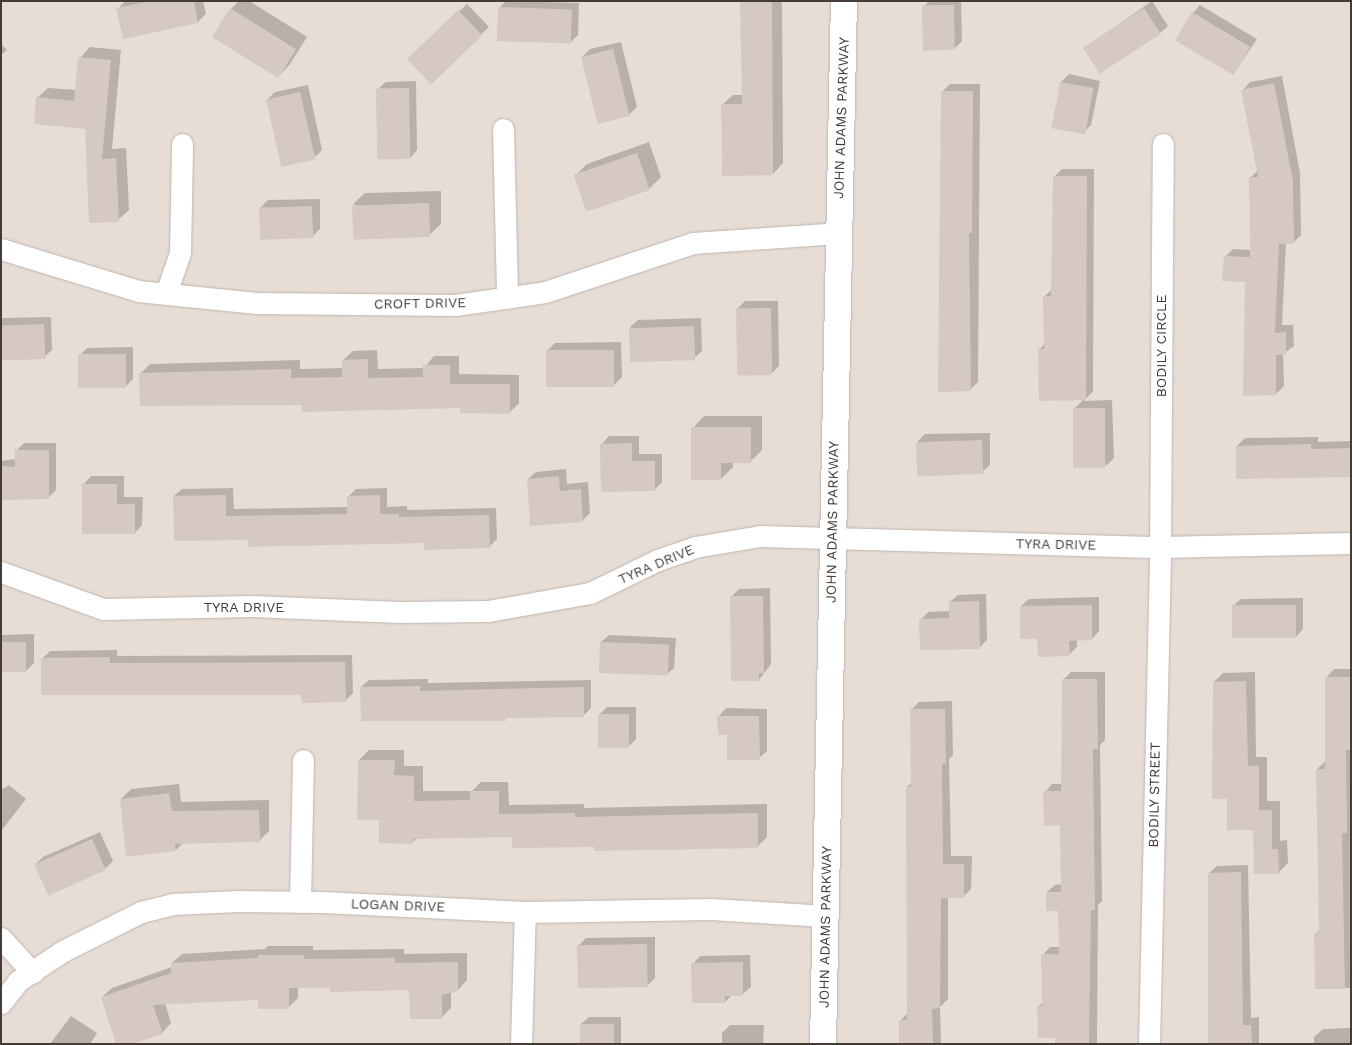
<!DOCTYPE html>
<html>
<head>
<meta charset="utf-8">
<style>
  body { margin:0 }
  #map { position:relative; width:1352px; height:1045px; overflow:hidden; background:#f2ede8; font-family:"Work Sans",sans-serif }
  div>[style] { position:absolute }
  .residential>* { inset:0; background:#e6ddd6; transform-origin:0 0 }
  .shadow>* { inset:0; background:#0003 }
  .building>* { inset:0; background:#d6c9c1; transform-origin:0 0 }
  .roads { filter:drop-shadow(0 0 1px #c0b5ae) drop-shadow(0 0 1px #c0b5ae) }
  .minor>* { height:21px; margin:-10.5px; padding:0 10.5px; transform-origin:10.5px; border-radius:10.5px; background:#fff }
  .tertiary>* { height:26px; margin:-13px; padding:0 13px; transform-origin:13px; border-radius:13px; background:#fff }
  span { translate:-50% -50%; white-space:nowrap; text-align:center; line-height:1.15; -webkit-text-stroke:4px #fff; paint-order:stroke }
  .street-label { font-size:14px; color:#453c37 }
  .frame { position:absolute; inset:0; border:2px solid #453c37; pointer-events:none }
</style>
</head>
<body>
<div id="map">
  <div class="residential">
    <i style="left:1px;top:1px;width:1350px;height:1043px"></i>
  </div>
  <div class="shadow">
    <i style="clip-path:polygon(125px 1px,203px 1px,206px 14px,198px 22px,124px 38px,118px 9px)"></i>
    <i style="clip-path:polygon(239px 1px,249px 1px,307px 37px,290px 64px,279px 76px,231px 9px)"></i>
    <i style="clip-path:polygon(506px 1px,579px 3px,578px 35px,570px 43px,500px 7px)"></i>
    <i style="clip-path:polygon(741px 1px,782px 1px,783px 163px,773px 174px,722px 105px,733px 95px,743px 95px)"></i>
    <i style="clip-path:polygon(929px 1px,961px 1px,962px 41px,954px 49px,924px 6px)"></i>
    <i style="clip-path:polygon(1152px 1px,1168px 26px,1160px 33px,1084px 49px)"></i>
    <i style="clip-path:polygon(467px 4px,489px 27px,430px 82px,416px 52px)"></i>
    <i style="clip-path:polygon(1200px 5px,1257px 39px,1234px 73px,1193px 13px)"></i>
    <i style="clip-path:polygon(621px 42px,637px 107px,629px 115px,582px 57px,590px 49px)"></i>
    <i style="clip-path:polygon(1px 44px,7px 50px,1px 55px)"></i>
    <i style="clip-path:polygon(90px 47px,121px 50px,112px 149px,126px 148px,129px 210px,118px 220px,86px 128px,37px 98px,48px 88px,77px 90px,80px 58px)"></i>
    <i style="clip-path:polygon(1069px 74px,1100px 81px,1091px 125px,1083px 133px,1052px 127px,1061px 82px)"></i>
    <i style="clip-path:polygon(1282px 76px,1300px 173px,1301px 235px,1293px 243px,1286px 243px,1282px 325px,1293px 325px,1294px 346px,1283px 354px,1284px 386px,1276px 394px,1247px 281px,1225px 257px,1233px 249px,1251px 250px,1250px 178px,1258px 170px,1243px 90px,1250px 82px)"></i>
    <i style="clip-path:polygon(416px 81px,417px 150px,410px 158px,378px 89px,386px 82px)"></i>
    <i style="clip-path:polygon(950px 84px,980px 84px,978px 382px,970px 390px,942px 92px)"></i>
    <i style="clip-path:polygon(308px 85px,322px 150px,314px 158px,267px 100px,275px 92px)"></i>
    <i style="clip-path:polygon(649px 142px,661px 177px,649px 189px,575px 176px,587px 164px)"></i>
    <i style="clip-path:polygon(1062px 169px,1094px 169px,1093px 391px,1084px 401px,1112px 400px,1114px 458px,1106px 466px,1074px 409px,1084px 399px,1039px 350px,1045px 343px,1045px 296px,1052px 289px,1054px 177px)"></i>
    <i style="clip-path:polygon(441px 191px,441px 224px,429px 235px,353px 204px,365px 193px)"></i>
    <i style="clip-path:polygon(320px 199px,320px 229px,312px 237px,260px 208px,268px 200px)"></i>
    <i style="clip-path:polygon(745px 301px,778px 301px,779px 366px,771px 374px,737px 309px)"></i>
    <i style="clip-path:polygon(51px 317px,52px 350px,44px 357px,1px 358px,1px 318px)"></i>
    <i style="clip-path:polygon(701px 318px,702px 351px,694px 358px,630px 327px,638px 320px)"></i>
    <i style="clip-path:polygon(621px 342px,622px 377px,614px 385px,547px 351px,555px 343px)"></i>
    <i style="clip-path:polygon(133px 347px,133px 379px,126px 386px,79px 356px,87px 348px)"></i>
    <i style="clip-path:polygon(377px 350px,378px 369px,424px 368px,434px 356px,459px 356px,459px 374px,519px 375px,519px 403px,509px 413px,461px 407px,303px 404px,140px 374px,150px 364px,300px 360px,300px 369px,343px 368px,343px 360px,353px 351px)"></i>
    <i style="clip-path:polygon(704px 416px,762px 416px,762px 450px,751px 461px,733px 461px,733px 467px,721px 479px,693px 428px)"></i>
    <i style="clip-path:polygon(990px 433px,990px 465px,982px 472px,917px 442px,925px 434px)"></i>
    <i style="clip-path:polygon(609px 436px,639px 436px,639px 454px,662px 454px,662px 482px,654px 490px,602px 444px)"></i>
    <i style="clip-path:polygon(1318px 437px,1318px 442px,1351px 441px,1351px 476px,1237px 446px,1245px 438px)"></i>
    <i style="clip-path:polygon(24px 443px,56px 443px,56px 490px,48px 498px,1px 498px,1px 461px,16px 459px,16px 451px)"></i>
    <i style="clip-path:polygon(566px 469px,567px 484px,588px 482px,590px 513px,583px 520px,528px 479px,536px 472px)"></i>
    <i style="clip-path:polygon(91px 476px,124px 476px,124px 497px,143px 497px,142px 525px,135px 533px,84px 484px)"></i>
    <i style="clip-path:polygon(233px 488px,234px 509px,348px 507px,348px 497px,356px 489px,387px 488px,387px 507px,407px 506px,407px 510px,496px 508px,497px 539px,489px 547px,425px 542px,250px 539px,174px 496px,182px 489px)"></i>
    <i style="clip-path:polygon(770px 588px,771px 664px,759px 680px,731px 597px,739px 589px)"></i>
    <i style="clip-path:polygon(986px 594px,987px 640px,980px 647px,921px 620px,928px 612px,950px 611px,950px 602px,958px 595px)"></i>
    <i style="clip-path:polygon(1099px 597px,1099px 631px,1092px 639px,1077px 639px,1077px 647px,1069px 655px,1039px 637px,1021px 606px,1029px 599px)"></i>
    <i style="clip-path:polygon(1303px 598px,1303px 629px,1296px 637px,1233px 606px,1241px 599px)"></i>
    <i style="clip-path:polygon(34px 634px,34px 663px,26px 671px,1px 671px,1px 635px)"></i>
    <i style="clip-path:polygon(609px 635px,676px 638px,674px 668px,666px 675px,601px 642px)"></i>
    <i style="clip-path:polygon(117px 650px,117px 656px,352px 655px,353px 693px,345px 701px,42px 659px,50px 651px)"></i>
    <i style="clip-path:polygon(1334px 669px,1351px 669px,1351px 988px,1317px 988px,1316px 934px,1320px 929px,1317px 769px,1327px 760px,1326px 678px)"></i>
    <i style="clip-path:polygon(1071px 672px,1105px 672px,1105px 740px,1100px 745px,1102px 901px,1098px 905px,1097px 1044px,1056px 1044px,1056px 1037px,1038px 1007px,1043px 1002px,1043px 955px,1050px 947px,1060px 947px,1060px 910px,1047px 892px,1055px 885px,1062px 884px,1061px 824px,1045px 792px,1052px 784px,1062px 784px,1063px 680px)"></i>
    <i style="clip-path:polygon(1255px 672px,1256px 757px,1267px 757px,1267px 801px,1280px 801px,1280px 841px,1287px 840px,1288px 863px,1278px 873px,1254px 829px,1228px 798px,1214px 682px,1223px 673px)"></i>
    <i style="clip-path:polygon(428px 679px,428px 683px,591px 680px,591px 708px,584px 715px,508px 717px,505px 720px,361px 687px,369px 680px)"></i>
    <i style="clip-path:polygon(952px 701px,953px 755px,949px 759px,951px 856px,972px 856px,971px 889px,964px 896px,948px 896px,948px 999px,940px 1007px,941px 1044px,901px 1044px,900px 1021px,908px 1013px,907px 787px,912px 782px,911px 710px,919px 702px)"></i>
    <i style="clip-path:polygon(607px 707px,636px 707px,636px 739px,628px 747px,599px 715px)"></i>
    <i style="clip-path:polygon(726px 708px,767px 709px,767px 751px,759px 758px,729px 734px,719px 716px)"></i>
    <i style="clip-path:polygon(369px 750px,404px 750px,404px 766px,423px 766px,423px 791px,472px 791px,481px 782px,508px 782px,509px 805px,584px 804px,584px 808px,767px 804px,767px 837px,757px 847px,596px 846px,514px 836px,418px 837px,413px 842px,381px 819px,359px 760px)"></i>
    <i style="clip-path:polygon(179px 784px,181px 802px,269px 800px,269px 831px,259px 841px,184px 842px,176px 850px,121px 799px,131px 789px)"></i>
    <i style="clip-path:polygon(9px 785px,26px 799px,1px 831px,1px 790px)"></i>
    <i style="clip-path:polygon(100px 832px,113px 861px,105px 869px,35px 865px,43px 857px)"></i>
    <i style="clip-path:polygon(1248px 865px,1251px 1018px,1259px 1017px,1259px 1044px,1210px 1044px,1209px 873px,1217px 866px)"></i>
    <i style="clip-path:polygon(655px 937px,655px 978px,648px 985px,578px 946px,586px 938px)"></i>
    <i style="clip-path:polygon(268px 946px,313px 946px,313px 950px,404px 949px,404px 954px,467px 953px,467px 980px,458px 990px,451px 991px,451px 1008px,441px 1018px,411px 989px,298px 987px,298px 998px,288px 1008px,259px 999px,165px 1003px,171px 1023px,162px 1033px,102px 997px,112px 988px,172px 967px,172px 963px,182px 954px,265px 949px)"></i>
    <i style="clip-path:polygon(750px 955px,751px 987px,743px 994px,732px 995px,725px 1002px,693px 964px,700px 956px)"></i>
    <i style="clip-path:polygon(71px 1016px,97px 1033px,90px 1044px,50px 1044px)"></i>
    <i style="clip-path:polygon(589px 1017px,621px 1017px,621px 1044px,581px 1044px,581px 1024px)"></i>
    <i style="clip-path:polygon(730px 1025px,764px 1025px,763px 1044px,722px 1044px,722px 1033px)"></i>
    <i style="clip-path:polygon(1351px 1028px,1351px 1044px,1314px 1044px,1314px 1037px,1323px 1029px)"></i>
  </div>
  <div class="building">
    <i style="clip-path:polygon(150px 1px,194px 1px,198px 23px,123px 39px,116px 8px)"></i>
    <i style="clip-path:polygon(740px 1px,772px 1px,773px 175px,722px 176px,721px 104px,742px 104px)"></i>
    <i style="left:954px;top:5px;width:45px;height:32px;rotate:89deg"></i>
    <i style="left:498px;top:7px;width:74px;height:34px;rotate:2deg"></i>
    <i style="left:230px;top:8px;width:78px;height:34px;rotate:32deg"></i>
    <i style="left:1144px;top:8px;width:31px;height:73px;rotate:57deg"></i>
    <i style="left:458px;top:10px;width:35px;height:71px;rotate:46deg"></i>
    <i style="left:1192px;top:12px;width:68px;height:33px;rotate:31deg"></i>
    <i style="left:613px;top:49px;width:69px;height:33px;rotate:76deg"></i>
    <i style="clip-path:polygon(78px 57px,111px 60px,102px 159px,116px 158px,119px 222px,89px 223px,85px 129px,34px 124px,36px 97px,74px 101px)"></i>
    <i style="left:1060px;top:82px;width:34px;height:47px;rotate:10deg"></i>
    <i style="clip-path:polygon(1274px 83px,1293px 181px,1294px 244px,1279px 244px,1275px 333px,1286px 332px,1286px 355px,1276px 355px,1276px 395px,1243px 396px,1245px 282px,1222px 281px,1224px 256px,1250px 257px,1249px 177px,1258px 177px,1241px 90px)"></i>
    <i style="left:409px;top:88px;width:71px;height:33px;rotate:89deg"></i>
    <i style="clip-path:polygon(941px 91px,973px 91px,972px 233px,969px 233px,971px 391px,938px 392px)"></i>
    <i style="left:300px;top:92px;width:69px;height:35px;rotate:77deg"></i>
    <i style="left:637px;top:153px;width:39px;height:67px;rotate:71deg"></i>
    <i style="clip-path:polygon(1053px 176px,1087px 176px,1086px 400px,1039px 401px,1038px 349px,1044px 349px,1043px 296px,1051px 296px)"></i>
    <i style="left:429px;top:203px;width:34px;height:77px;rotate:88deg"></i>
    <i style="left:312px;top:206px;width:32px;height:53px;rotate:88deg"></i>
    <i style="left:771px;top:308px;width:67px;height:35px;rotate:89deg"></i>
    <i style="left:44px;top:324px;width:35px;height:43px;rotate:88deg"></i>
    <i style="left:694px;top:326px;width:34px;height:65px;rotate:88deg"></i>
    <i style="left:546px;top:350px;width:68px;height:37px"></i>
    <i style="left:126px;top:354px;width:34px;height:48px;rotate:90deg"></i>
    <i style="clip-path:polygon(368px 359px,368px 378px,423px 377px,423px 365px,450px 365px,450px 384px,510px 384px,510px 414px,460px 413px,460px 408px,302px 412px,302px 405px,140px 406px,139px 373px,291px 369px,291px 378px,342px 377px,342px 360px)"></i>
    <i style="left:1073px;top:408px;width:32px;height:60px"></i>
    <i style="clip-path:polygon(691px 427px,751px 427px,751px 463px,721px 463px,721px 480px,691px 480px)"></i>
    <i style="left:982px;top:440px;width:34px;height:66px;rotate:88deg"></i>
    <i style="clip-path:polygon(632px 443px,632px 461px,655px 461px,655px 491px,601px 492px,600px 444px)"></i>
    <i style="clip-path:polygon(1311px 444px,1311px 449px,1351px 448px,1351px 477px,1236px 479px,1236px 446px)"></i>
    <i style="clip-path:polygon(15px 450px,49px 450px,49px 499px,1px 500px,1px 466px,15px 467px)"></i>
    <i style="clip-path:polygon(559px 476px,560px 491px,581px 489px,583px 522px,530px 526px,527px 479px)"></i>
    <i style="clip-path:polygon(82px 484px,117px 484px,117px 504px,135px 504px,135px 534px,82px 534px)"></i>
    <i style="clip-path:polygon(226px 495px,226px 516px,347px 514px,347px 496px,380px 495px,380px 514px,399px 514px,399px 517px,489px 515px,490px 548px,424px 550px,424px 543px,248px 547px,248px 540px,174px 541px,173px 496px)"></i>
    <i style="clip-path:polygon(730px 596px,763px 596px,764px 673px,759px 673px,759px 681px,731px 681px)"></i>
    <i style="clip-path:polygon(979px 601px,980px 649px,920px 650px,919px 619px,949px 618px,949px 602px)"></i>
    <i style="clip-path:polygon(1092px 605px,1092px 640px,1069px 641px,1070px 656px,1038px 657px,1037px 639px,1020px 639px,1020px 606px)"></i>
    <i style="left:1296px;top:605px;width:33px;height:64px;rotate:90deg"></i>
    <i style="left:1px;top:642px;width:25px;height:30px"></i>
    <i style="left:600px;top:642px;width:69px;height:31px;rotate:2deg"></i>
    <i style="clip-path:polygon(110px 657px,110px 663px,345px 662px,346px 702px,302px 703px,301px 695px,41px 695px,41px 658px)"></i>
    <i style="clip-path:polygon(1325px 677px,1351px 677px,1351px 750px,1346px 750px,1347px 833px,1342px 833px,1345px 989px,1315px 989px,1314px 933px,1319px 933px,1316px 769px,1325px 769px)"></i>
    <i style="clip-path:polygon(1062px 679px,1097px 679px,1098px 749px,1093px 749px,1095px 910px,1091px 910px,1089px 1044px,1055px 1044px,1055px 1038px,1038px 1038px,1037px 1006px,1042px 1006px,1041px 954px,1059px 954px,1058px 911px,1046px 911px,1046px 892px,1061px 892px,1060px 825px,1044px 826px,1043px 791px,1061px 791px)"></i>
    <i style="clip-path:polygon(1246px 681px,1248px 766px,1259px 766px,1259px 810px,1272px 810px,1272px 849px,1278px 849px,1279px 874px,1254px 874px,1253px 830px,1227px 830px,1227px 799px,1212px 799px,1213px 682px)"></i>
    <i style="clip-path:polygon(420px 686px,420px 691px,584px 687px,584px 717px,506px 718px,506px 721px,361px 721px,360px 687px)"></i>
    <i style="clip-path:polygon(910px 709px,945px 709px,946px 764px,942px 764px,943px 864px,964px 864px,964px 898px,941px 898px,940px 1008px,932px 1009px,933px 1044px,899px 1044px,899px 1020px,907px 1020px,906px 787px,911px 787px)"></i>
    <i style="left:598px;top:714px;width:31px;height:34px"></i>
    <i style="clip-path:polygon(717px 716px,759px 716px,760px 760px,727px 760px,727px 735px,718px 735px)"></i>
    <i style="clip-path:polygon(358px 760px,395px 760px,394px 775px,414px 776px,414px 801px,470px 800px,470px 791px,499px 791px,499px 814px,575px 813px,575px 817px,758px 813px,758px 848px,594px 851px,594px 847px,512px 848px,512px 837px,413px 839px,413px 844px,379px 843px,379px 820px,357px 820px)"></i>
    <i style="clip-path:polygon(169px 793px,172px 811px,259px 810px,260px 842px,175px 844px,176px 851px,126px 857px,120px 799px)"></i>
    <i style="left:92px;top:839px;width:34px;height:63px;rotate:66deg"></i>
    <i style="clip-path:polygon(1241px 872px,1243px 1025px,1251px 1025px,1252px 1044px,1208px 1044px,1208px 873px)"></i>
    <i style="left:647px;top:944px;width:43px;height:70px;rotate:89deg"></i>
    <i style="clip-path:polygon(258px 955px,304px 955px,304px 959px,395px 958px,395px 963px,458px 962px,458px 991px,442px 995px,442px 1019px,410px 1019px,409px 990px,330px 992px,330px 988px,289px 988px,289px 1009px,258px 1009px,258px 1000px,153px 1005px,163px 1034px,132px 1044px,116px 1044px,101px 997px,171px 973px,171px 963px,258px 958px)"></i>
    <i style="clip-path:polygon(743px 962px,743px 996px,725px 996px,725px 1003px,692px 1003px,691px 963px)"></i>
    <i style="left:580px;top:1024px;width:34px;height:20px"></i>
  </div>
  <div class="roads">
    <div class="minor">
      <i style="left:503px;top:129px;width:169px;rotate:88.6deg"></i>
      <i style="left:1px;top:249px;width:143px;rotate:17deg"></i>
      <i style="left:138px;top:291px;width:119px;rotate:5.8deg"></i>
      <i style="left:256px;top:303px;width:199px;rotate:0.6deg"></i>
      <i style="left:455px;top:305px;width:91px;rotate:-8.2deg"></i>
      <i style="left:545px;top:292px;width:156px;rotate:-18.3deg"></i>
      <i style="left:693px;top:243px;width:145px;rotate:-3.9deg"></i>
      <i style="left:166px;top:293px;width:42px;rotate:-70.7deg"></i>
      <i style="left:180px;top:253px;width:109px;rotate:-88.9deg"></i>
      <i style="left:1px;top:572px;width:109px;rotate:19.9deg"></i>
      <i style="left:103px;top:609px;width:149px;rotate:-1.2deg"></i>
      <i style="left:252px;top:606px;width:147px;rotate:2.3deg"></i>
      <i style="left:399px;top:612px;width:89px;rotate:-0.6deg"></i>
      <i style="left:488px;top:611px;width:104px;rotate:-10deg"></i>
      <i style="left:590px;top:593px;width:76px;rotate:-25.9deg"></i>
      <i style="left:658px;top:560px;width:39px;rotate:-19deg"></i>
      <i style="left:695px;top:547px;width:66px;rotate:-9.6deg"></i>
      <i style="left:760px;top:536px;width:400px;rotate:1.6deg"></i>
      <i style="left:1160px;top:547px;width:191px;rotate:-1.2deg"></i>
      <i style="left:300px;top:902px;width:142px;rotate:-88.8deg"></i>
      <i style="left:1px;top:938px;width:47px;rotate:47.6deg"></i>
      <i style="left:1px;top:1003px;width:28px;rotate:-52deg"></i>
      <i style="left:18px;top:981px;width:54px;rotate:-33.7deg"></i>
      <i style="left:63px;top:951px;width:87px;rotate:-26.6deg"></i>
      <i style="left:141px;top:912px;width:32px;rotate:-14deg"></i>
      <i style="left:172px;top:904px;width:66px;rotate:-2.6deg"></i>
      <i style="left:238px;top:901px;width:85px;rotate:0.7deg"></i>
      <i style="left:323px;top:902px;width:202px;rotate:2.8deg"></i>
      <i style="left:525px;top:912px;width:186px;rotate:-0.9deg"></i>
      <i style="left:711px;top:909px;width:114px;rotate:3.5deg"></i>
      <i style="left:521px;top:1044px;width:132px;rotate:-88.3deg"></i>
      <i style="left:1149px;top:1044px;width:497px;rotate:-88.7deg"></i>
      <i style="left:1160px;top:547px;width:403px;rotate:-89.6deg"></i>
    </div>
    <div class="tertiary">
      <i style="left:823px;top:1044px;width:1043px;rotate:-88.85deg"></i>
    </div>
  </div>
  <div class="street-label">
    <span style="left:841px;top:118px;rotate:-88deg">JOHN ADAMS PARKWAY</span>
    <span style="left:420px;top:303px;rotate:-1deg">CROFT DRIVE</span>
    <span style="left:1161px;top:346px;rotate:-90deg">BODILY CIRCLE</span>
    <span style="left:832px;top:522px;rotate:-89deg">JOHN ADAMS PARKWAY</span>
    <span style="left:1056px;top:544px;rotate:1deg">TYRA DRIVE</span>
    <span style="left:656px;top:564px;rotate:-23deg">TYRA DRIVE</span>
    <span style="left:244px;top:607px">TYRA DRIVE</span>
    <span style="left:1154px;top:795px;rotate:-89deg">BODILY STREET</span>
    <span style="left:398px;top:905px;rotate:2deg">LOGAN DRIVE</span>
    <span style="left:825px;top:927px;rotate:-89deg">JOHN ADAMS PARKWAY</span>
  </div>
  <div class="frame"></div>
</div>
</body>
</html>
